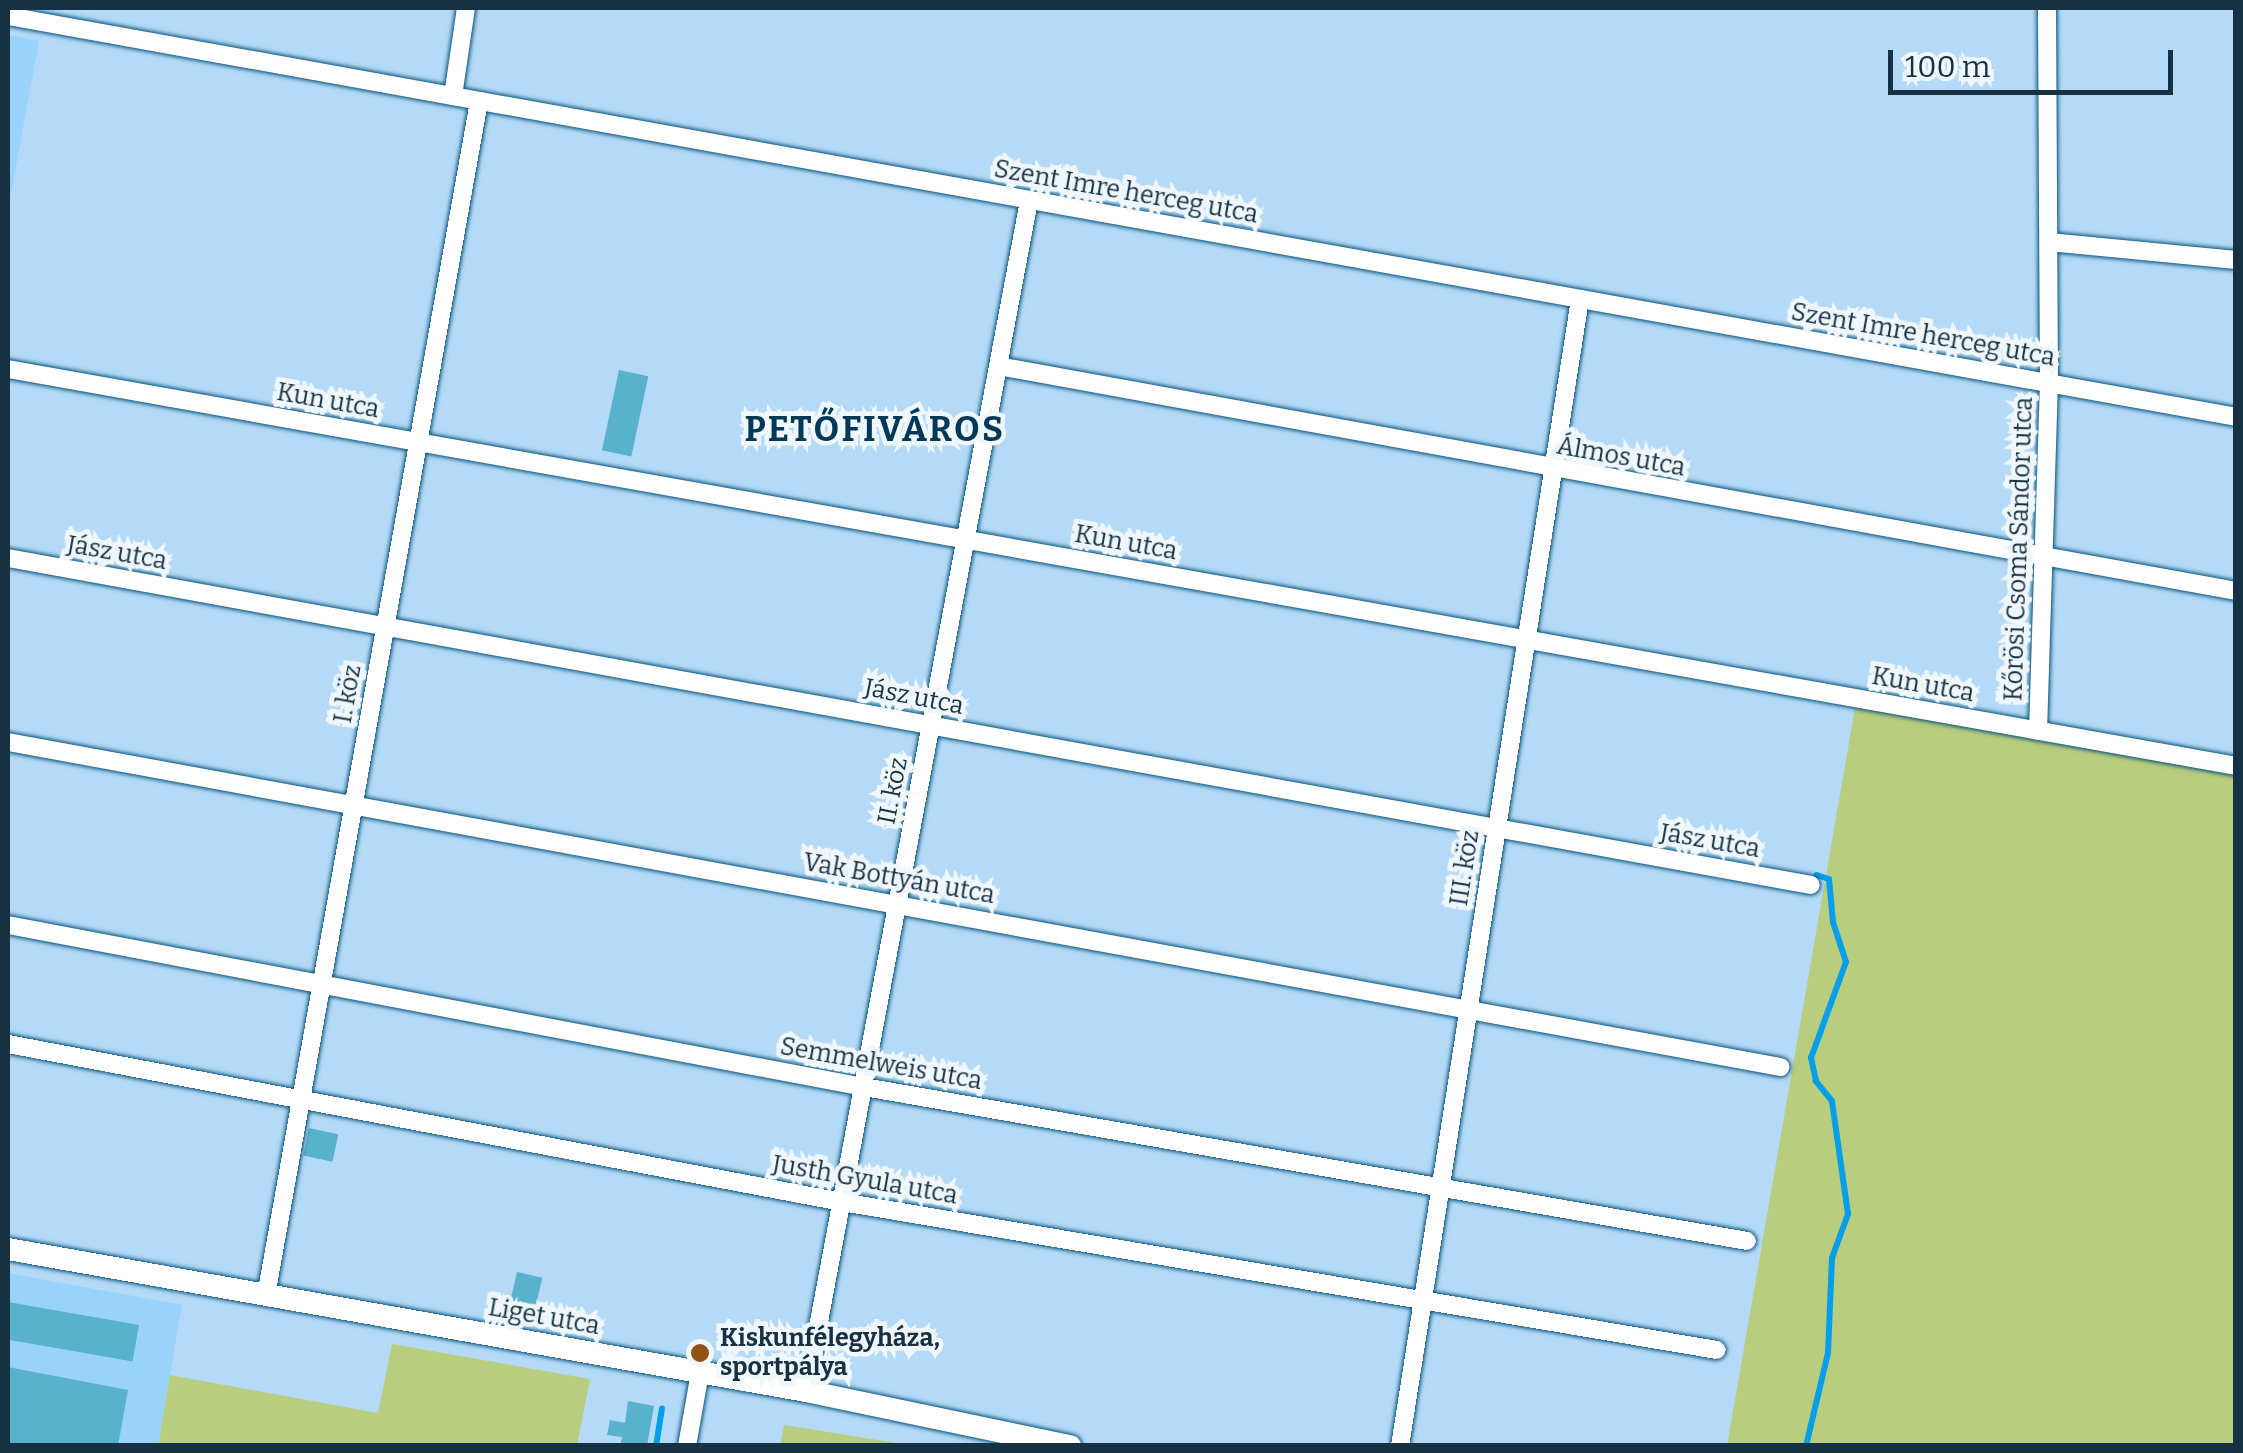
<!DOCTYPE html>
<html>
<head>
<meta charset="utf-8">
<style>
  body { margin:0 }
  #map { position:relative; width:2243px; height:1453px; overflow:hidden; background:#b4daf7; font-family:Bitter,serif }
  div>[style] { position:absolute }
  .built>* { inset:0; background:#99d3fc }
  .green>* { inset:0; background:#b9cd7e }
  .stream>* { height:6px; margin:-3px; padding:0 3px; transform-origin:3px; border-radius:3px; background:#039fea }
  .building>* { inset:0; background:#58b2cd; transform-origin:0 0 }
  .roads { filter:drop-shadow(0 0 2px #07537c) drop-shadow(0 0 2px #07537c) }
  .street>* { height:18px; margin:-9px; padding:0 9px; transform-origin:9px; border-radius:9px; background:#fff }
  .secondary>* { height:22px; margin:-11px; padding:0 11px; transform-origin:11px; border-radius:11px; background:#fff }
  .dots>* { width:28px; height:28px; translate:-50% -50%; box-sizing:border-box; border:5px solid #f0f7fb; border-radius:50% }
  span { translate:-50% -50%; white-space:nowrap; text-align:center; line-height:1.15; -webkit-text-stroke:9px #f0f7fb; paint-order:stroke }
  .street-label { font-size:25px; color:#163143 }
  .poi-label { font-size:25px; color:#163143; font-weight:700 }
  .left { translate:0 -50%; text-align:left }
  .district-label { font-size:35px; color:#003857; font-weight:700; letter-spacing:2.5px }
  .frame { position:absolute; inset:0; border:10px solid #163143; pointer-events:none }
  .scale { position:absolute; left:1888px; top:50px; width:285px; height:45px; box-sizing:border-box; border:5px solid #163143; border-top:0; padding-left:12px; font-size:30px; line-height:35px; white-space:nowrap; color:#163143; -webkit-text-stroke:8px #f0f7fb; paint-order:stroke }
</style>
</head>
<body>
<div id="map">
  <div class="built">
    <i style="clip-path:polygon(8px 35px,39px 41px,8px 210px)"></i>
    <i style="clip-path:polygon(8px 1273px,182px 1305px,158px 1445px,8px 1445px)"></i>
  </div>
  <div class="green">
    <i style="clip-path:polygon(1856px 702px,2235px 769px,2235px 1445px,1727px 1446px)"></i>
    <i style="clip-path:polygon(392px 1344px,590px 1379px,577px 1445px,158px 1445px,170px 1375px,378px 1413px)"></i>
    <i style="clip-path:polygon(784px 1425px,909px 1445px,780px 1445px)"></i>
  </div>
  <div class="stream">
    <i style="left:656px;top:1446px;width:38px;rotate:-81deg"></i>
    <i style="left:1806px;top:1446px;width:96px;rotate:-76.7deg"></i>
    <i style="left:1828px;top:1353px;width:95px;rotate:-87.6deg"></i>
    <i style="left:1832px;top:1258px;width:47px;rotate:-70deg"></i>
    <i style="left:1848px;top:1214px;width:114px;rotate:-98.1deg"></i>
    <i style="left:1832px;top:1101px;width:26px;rotate:-129deg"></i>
    <i style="left:1816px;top:1081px;width:24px;rotate:-102deg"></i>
    <i style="left:1811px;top:1058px;width:102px;rotate:-70deg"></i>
    <i style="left:1846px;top:962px;width:42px;rotate:-108deg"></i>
    <i style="left:1833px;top:922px;width:43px;rotate:-95.3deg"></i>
    <i style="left:1829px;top:879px;width:13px;rotate:-162deg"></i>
  </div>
  <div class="building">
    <i style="left:619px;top:370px;width:30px;height:82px;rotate:12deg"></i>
    <i style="left:309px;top:1128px;width:30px;height:28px;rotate:12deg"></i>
    <i style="left:517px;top:1272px;width:26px;height:36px;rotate:13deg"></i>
    <i style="left:8px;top:1302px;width:133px;height:37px;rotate:10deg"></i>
    <i style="clip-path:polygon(8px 1367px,128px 1390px,118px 1446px,8px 1446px)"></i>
    <i style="clip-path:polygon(628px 1401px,654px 1406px,647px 1446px,620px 1446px,622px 1437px,607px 1435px,610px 1420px,625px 1423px)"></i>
  </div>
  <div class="roads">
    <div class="street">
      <i style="left:8px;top:16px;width:2264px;rotate:10.2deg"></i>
      <i style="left:453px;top:96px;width:89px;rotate:-81.6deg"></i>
      <i style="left:2049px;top:242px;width:188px;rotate:5.5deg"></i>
      <i style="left:998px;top:366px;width:1258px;rotate:10.3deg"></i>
      <i style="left:8px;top:369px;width:2263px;rotate:10.1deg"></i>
      <i style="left:8px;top:558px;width:1832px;rotate:10.28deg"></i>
      <i style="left:2038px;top:731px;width:341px;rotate:-88.2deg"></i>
      <i style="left:2049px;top:390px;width:382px;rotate:-90.3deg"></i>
      <i style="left:8px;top:742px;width:1802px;rotate:10.39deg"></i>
      <i style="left:8px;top:925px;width:871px;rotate:10.72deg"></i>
      <i style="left:864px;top:1087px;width:896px;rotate:9.89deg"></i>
      <i style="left:8px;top:1044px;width:849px;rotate:10.73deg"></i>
      <i style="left:842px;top:1202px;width:887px;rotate:9.6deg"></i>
      <i style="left:266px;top:1296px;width:1214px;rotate:-79.89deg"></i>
      <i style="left:806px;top:1391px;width:1211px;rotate:-79.39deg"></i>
      <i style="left:687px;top:1446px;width:75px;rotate:-80deg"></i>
      <i style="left:1400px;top:1446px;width:1161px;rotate:-81.08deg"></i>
    </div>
    <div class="secondary">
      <i style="left:8px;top:1249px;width:811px;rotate:10.09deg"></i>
      <i style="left:806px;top:1391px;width:270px;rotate:11.8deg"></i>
    </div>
  </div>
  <div class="dots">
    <i style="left:700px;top:1353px;background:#915416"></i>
  </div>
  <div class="street-label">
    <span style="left:1126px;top:192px;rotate:10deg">Szent Imre herceg utca</span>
    <span style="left:1923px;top:335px;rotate:10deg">Szent Imre herceg utca</span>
    <span style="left:328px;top:401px;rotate:10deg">Kun utca</span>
    <span style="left:1621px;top:457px;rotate:10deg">Álmos utca</span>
    <span style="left:1126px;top:543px;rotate:10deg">Kun utca</span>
    <span style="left:2019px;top:549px;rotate:-88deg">Kőrösi Csoma Sándor utca</span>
    <span style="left:117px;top:553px;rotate:10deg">Jász utca</span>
    <span style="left:1923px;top:685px;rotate:10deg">Kun utca</span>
    <span style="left:348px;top:694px;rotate:-80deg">I. köz</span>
    <span style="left:914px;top:697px;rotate:11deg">Jász utca</span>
    <span style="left:893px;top:791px;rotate:-79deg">II. köz</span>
    <span style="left:1710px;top:841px;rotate:10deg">Jász utca</span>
    <span style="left:1465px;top:868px;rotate:-81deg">III. köz</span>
    <span style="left:899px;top:879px;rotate:10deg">Vak Bottyán utca</span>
    <span style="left:881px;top:1064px;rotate:10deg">Semmelweis utca</span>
    <span style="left:865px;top:1180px;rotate:10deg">Justh Gyula utca</span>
    <span style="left:544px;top:1317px;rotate:10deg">Liget utca</span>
  </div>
  <div class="poi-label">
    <span class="left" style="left:720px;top:1353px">Kiskunfélegyháza,<br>sportpálya</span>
  </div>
  <div class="district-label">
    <span style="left:875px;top:429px">PETŐFIVÁROS</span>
  </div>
  <div class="frame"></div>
  <div class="scale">100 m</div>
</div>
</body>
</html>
